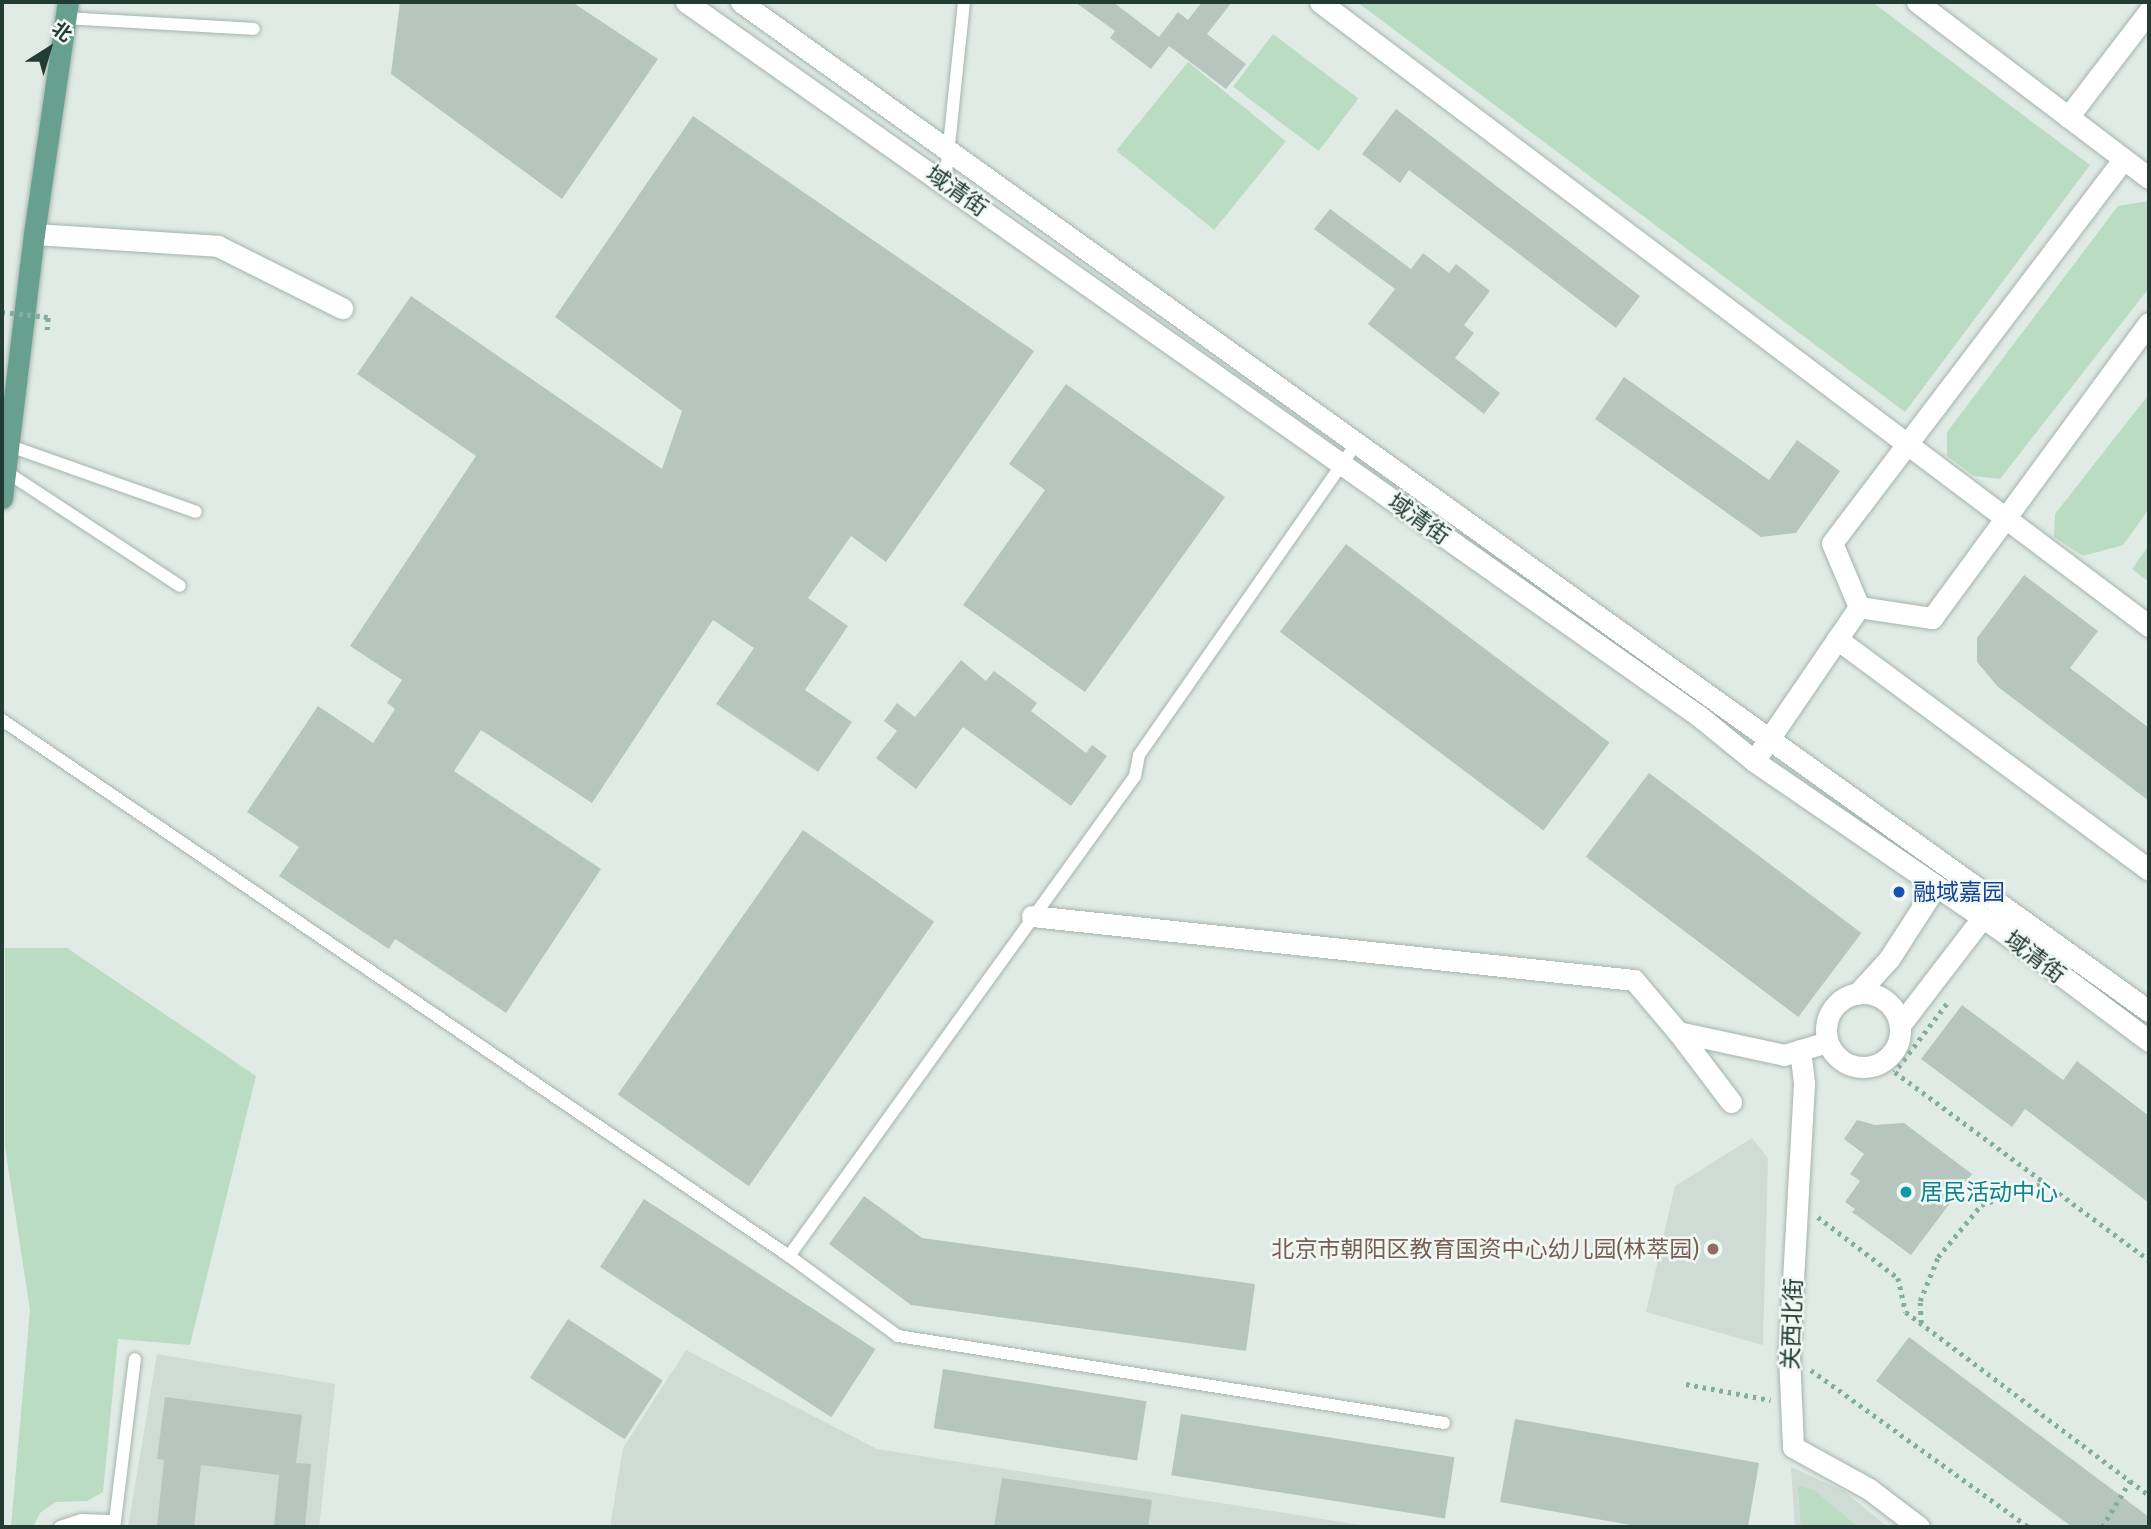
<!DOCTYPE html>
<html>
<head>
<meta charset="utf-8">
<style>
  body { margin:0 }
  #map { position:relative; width:2151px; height:1529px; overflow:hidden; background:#e1ebe6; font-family:"Fira Sans Condensed","Noto Sans SC",sans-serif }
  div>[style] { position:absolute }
  .built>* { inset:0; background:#cfdbd5 }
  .green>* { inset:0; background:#badcc2; transform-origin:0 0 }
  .building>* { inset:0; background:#b6c6bf; transform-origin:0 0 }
  .path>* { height:4.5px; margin-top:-2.25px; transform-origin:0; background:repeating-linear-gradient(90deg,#82ae9e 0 3.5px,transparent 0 8.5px) }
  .roads { filter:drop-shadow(0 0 2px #a4b3ad) drop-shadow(0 0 2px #a4b3ad) }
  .service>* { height:12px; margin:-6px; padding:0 6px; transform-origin:6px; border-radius:6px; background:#fff }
  .minor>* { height:21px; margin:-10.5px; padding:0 10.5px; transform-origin:10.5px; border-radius:10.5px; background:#fff }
  .minor>.ring { margin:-10.5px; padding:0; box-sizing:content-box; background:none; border:21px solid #fff; border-radius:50% }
  .tertiary>* { height:21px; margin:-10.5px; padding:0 10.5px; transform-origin:10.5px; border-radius:10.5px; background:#fff }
  .primary>* { height:21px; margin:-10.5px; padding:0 10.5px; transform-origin:10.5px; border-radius:10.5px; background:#67a08f }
  .path-bridge>* { height:4.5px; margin-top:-2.25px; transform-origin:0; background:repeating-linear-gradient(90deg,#82ae9e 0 3.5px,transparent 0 8.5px) }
  .dots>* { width:19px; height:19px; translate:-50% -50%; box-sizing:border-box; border:4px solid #f1f8f4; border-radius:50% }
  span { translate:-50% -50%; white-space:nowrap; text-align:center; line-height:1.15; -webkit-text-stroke:5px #f1f8f4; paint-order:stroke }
  .street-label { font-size:23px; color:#223b33 }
  .transit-label { font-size:23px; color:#164399 }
  .left { translate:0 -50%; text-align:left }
  .culture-label { font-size:23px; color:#0d838f }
  .education-label { font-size:23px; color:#785e54 }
  .right { translate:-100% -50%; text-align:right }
  .frame { position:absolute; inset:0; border:4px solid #223b33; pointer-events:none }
  .north { position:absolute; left:14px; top:14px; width:70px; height:70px; -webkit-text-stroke:5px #f1f8f4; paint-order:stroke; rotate:37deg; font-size:19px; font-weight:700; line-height:28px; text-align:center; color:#223b33 }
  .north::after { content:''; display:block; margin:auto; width:24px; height:32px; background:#223b33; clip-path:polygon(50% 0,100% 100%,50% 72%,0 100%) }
</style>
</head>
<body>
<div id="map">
  <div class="built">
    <i style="clip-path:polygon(1752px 1138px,1768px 1158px,1763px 1345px,1646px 1312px,1675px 1186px)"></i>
    <i style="clip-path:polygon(686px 1350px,877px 1449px,1373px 1527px,610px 1527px,623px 1448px)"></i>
    <i style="clip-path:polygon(157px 1354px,335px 1384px,319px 1527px,128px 1527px)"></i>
    <i style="clip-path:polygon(1791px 1467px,1844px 1491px,1888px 1527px,1795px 1527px)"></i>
  </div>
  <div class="green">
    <i style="clip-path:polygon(1357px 2px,1872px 2px,2090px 165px,1905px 412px)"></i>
    <i style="left:1273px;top:34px;width:107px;height:66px;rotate:37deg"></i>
    <i style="left:1188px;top:62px;width:126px;height:114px;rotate:39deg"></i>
    <i style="clip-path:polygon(2149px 201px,2149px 288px,2000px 479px,1974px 476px,1947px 456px,1947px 432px,2118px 206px)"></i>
    <i style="clip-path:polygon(2149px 394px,2149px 509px,2123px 545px,2083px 556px,2054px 537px,2055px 514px)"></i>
    <i style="clip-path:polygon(2149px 545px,2149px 582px,2132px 569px)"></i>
    <i style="clip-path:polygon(5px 948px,67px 948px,256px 1076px,190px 1345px,118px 1339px,103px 1492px,87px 1501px,56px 1502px,40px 1513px,33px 1527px,11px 1527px,30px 1310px,5px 1147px)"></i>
    <i style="clip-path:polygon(1798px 1486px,1814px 1490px,1858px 1527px,1801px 1527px)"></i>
  </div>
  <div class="building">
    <i style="clip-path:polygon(400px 2px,572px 2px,658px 59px,562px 199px,391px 74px)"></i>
    <i style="clip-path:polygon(1075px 2px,1113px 2px,1159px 37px,1178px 12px,1188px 20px,1202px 2px,1232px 2px,1207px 34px,1246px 64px,1226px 89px,1169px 46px,1151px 69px,1110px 38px,1115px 31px)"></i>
    <i style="clip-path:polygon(1396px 109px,1640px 296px,1616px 328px,1409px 170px,1400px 183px,1362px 154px)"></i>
    <i style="clip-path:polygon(693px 116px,1034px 351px,886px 562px,851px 536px,808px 598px,848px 626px,805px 690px,852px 722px,818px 772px,716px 704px,754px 648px,713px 620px,592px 803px,481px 730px,454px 771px,601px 869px,506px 1013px,395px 939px,389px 949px,279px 876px,299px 847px,247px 812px,318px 706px,373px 743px,395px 709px,387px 703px,402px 680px,350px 646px,476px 456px,357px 374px,411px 296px,662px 469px,682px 411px,555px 317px)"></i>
    <i style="clip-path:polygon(1330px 209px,1411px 269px,1423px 253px,1449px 273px,1456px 264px,1490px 291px,1464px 325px,1474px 333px,1455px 358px,1500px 393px,1484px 414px,1368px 324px,1395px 289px,1314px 229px)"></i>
    <i style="clip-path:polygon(1624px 377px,1769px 480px,1797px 440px,1840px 471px,1796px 533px,1761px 537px,1595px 419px)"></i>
    <i style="clip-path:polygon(1066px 384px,1225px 497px,1085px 692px,963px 605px,1045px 490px,1009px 464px)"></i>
    <i style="left:1346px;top:544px;width:330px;height:110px;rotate:37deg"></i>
    <i style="clip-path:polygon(2024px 575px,2098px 631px,2070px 668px,2149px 728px,2149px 801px,1998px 687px,1977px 662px,1977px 638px)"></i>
    <i style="clip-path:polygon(961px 660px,986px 681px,994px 671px,1037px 703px,1031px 711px,1086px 753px,1092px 745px,1107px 756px,1071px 806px,963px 727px,916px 789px,876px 758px,897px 731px,884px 721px,897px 703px,915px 717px)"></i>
    <i style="left:1649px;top:773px;width:266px;height:105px;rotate:37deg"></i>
    <i style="left:803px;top:830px;width:160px;height:323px;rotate:35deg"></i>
    <i style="clip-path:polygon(1962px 1005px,2063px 1080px,2077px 1061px,2149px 1116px,2149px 1203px,2025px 1109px,2012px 1127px,1921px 1059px)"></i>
    <i style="clip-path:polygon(1857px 1120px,1875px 1125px,1904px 1123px,1972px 1174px,1911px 1255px,1852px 1212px,1855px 1209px,1845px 1202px,1860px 1181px,1850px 1174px,1864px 1154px,1844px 1139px)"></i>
    <i style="clip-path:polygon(864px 1196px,922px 1238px,1255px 1284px,1246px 1351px,911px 1305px,829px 1244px)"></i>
    <i style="left:644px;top:1199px;width:276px;height:81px;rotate:33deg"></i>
    <i style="left:568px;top:1319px;width:113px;height:70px;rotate:33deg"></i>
    <i style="clip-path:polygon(1909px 1337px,2149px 1517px,2149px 1527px,2072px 1527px,1876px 1381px)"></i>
    <i style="left:943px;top:1369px;width:206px;height:60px;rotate:9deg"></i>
    <i style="clip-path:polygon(165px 1397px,302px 1415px,296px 1463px,311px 1464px,305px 1527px,274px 1527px,279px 1475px,201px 1465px,194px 1527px,157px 1527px,164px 1460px,157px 1459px)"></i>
    <i style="left:1181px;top:1414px;width:277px;height:62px;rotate:9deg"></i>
    <i style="clip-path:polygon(1515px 1419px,1759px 1463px,1748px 1527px,1642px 1527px,1500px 1502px)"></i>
    <i style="clip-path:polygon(1002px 1478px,1152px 1500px,1148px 1527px,994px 1527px)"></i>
  </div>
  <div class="path">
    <i style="left:47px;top:330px;width:13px;rotate:-86deg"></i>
    <i style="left:1947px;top:1004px;width:86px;rotate:127.4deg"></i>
    <i style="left:1895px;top:1072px;width:316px;rotate:36.5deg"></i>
    <i style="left:1818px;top:1217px;width:101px;rotate:37.3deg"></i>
    <i style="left:1898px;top:1278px;width:35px;rotate:77deg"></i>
    <i style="left:1906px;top:1312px;width:304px;rotate:37deg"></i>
    <i style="left:1921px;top:1323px;width:22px;rotate:-93deg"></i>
    <i style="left:1920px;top:1301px;width:48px;rotate:-67.8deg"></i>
    <i style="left:1938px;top:1257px;width:67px;rotate:-50.4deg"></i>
    <i style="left:1981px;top:1205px;width:68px;rotate:-19deg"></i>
    <i style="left:1811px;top:1370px;width:269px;rotate:35.8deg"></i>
    <i style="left:1686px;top:1384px;width:86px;rotate:10.7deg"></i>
    <i style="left:2102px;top:1527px;width:54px;rotate:-58.7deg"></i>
  </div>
  <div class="roads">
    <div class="service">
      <i style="left:66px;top:18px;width:188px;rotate:3.3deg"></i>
      <i style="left:945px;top:183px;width:182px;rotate:-84deg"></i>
      <i style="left:10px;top:446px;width:197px;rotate:19.5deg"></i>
      <i style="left:5px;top:471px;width:209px;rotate:33.3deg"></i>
      <i style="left:2px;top:720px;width:952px;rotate:34.26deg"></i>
      <i style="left:789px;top:1256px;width:592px;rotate:-54.21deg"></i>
      <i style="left:1135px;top:776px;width:21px;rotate:-79deg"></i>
      <i style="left:1139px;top:755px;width:381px;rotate:-55.1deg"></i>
      <i style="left:789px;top:1256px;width:135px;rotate:36.3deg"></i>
      <i style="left:898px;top:1336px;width:553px;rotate:9.05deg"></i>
      <i style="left:115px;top:1521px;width:163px;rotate:-83deg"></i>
      <i style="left:60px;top:1527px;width:22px;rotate:-18deg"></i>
      <i style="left:81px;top:1520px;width:34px;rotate:2deg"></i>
      <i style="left:115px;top:1521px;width:6px;rotate:99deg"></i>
    </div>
    <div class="minor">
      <i style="left:1320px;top:2px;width:1038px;rotate:36.97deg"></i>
      <i style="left:1917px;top:2px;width:291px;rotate:37.2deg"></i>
      <i style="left:2068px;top:117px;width:133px;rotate:-52.6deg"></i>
      <i style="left:34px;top:234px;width:184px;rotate:3.7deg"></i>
      <i style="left:218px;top:246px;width:139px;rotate:26.6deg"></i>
      <i style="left:1859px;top:607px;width:69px;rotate:-112.9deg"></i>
      <i style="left:1832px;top:543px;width:482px;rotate:-52.8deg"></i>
      <i style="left:1859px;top:607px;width:74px;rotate:8.6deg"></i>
      <i style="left:1932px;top:618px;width:366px;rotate:-53.7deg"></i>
      <i style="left:1837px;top:639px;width:388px;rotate:36.5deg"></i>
      <i style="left:1754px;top:761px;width:186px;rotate:-55.7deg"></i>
      <i style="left:1032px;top:916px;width:605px;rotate:6.07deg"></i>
      <i style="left:1634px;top:980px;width:68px;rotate:49.8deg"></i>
      <i style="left:1678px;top:1032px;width:108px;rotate:12.2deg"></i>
      <i style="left:1784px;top:1055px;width:45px;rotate:-16.8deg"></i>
      <i class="ring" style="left:1826px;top:993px;width:53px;height:53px"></i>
      <i style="left:1857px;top:994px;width:47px;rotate:-47.6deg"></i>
      <i style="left:1889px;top:959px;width:87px;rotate:-57.2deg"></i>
      <i style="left:1900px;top:1025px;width:135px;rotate:-52.5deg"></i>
      <i style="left:1678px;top:1032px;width:88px;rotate:52.9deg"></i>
      <i style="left:1800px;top:1050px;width:34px;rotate:83deg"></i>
      <i style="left:1804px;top:1084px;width:271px;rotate:93.2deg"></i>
      <i style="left:1789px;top:1355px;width:92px;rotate:87.5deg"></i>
      <i style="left:1793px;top:1447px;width:87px;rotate:28.9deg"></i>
      <i style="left:1869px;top:1489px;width:63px;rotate:37.2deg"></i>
    </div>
    <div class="tertiary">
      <i style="left:686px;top:2px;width:1239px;rotate:35.18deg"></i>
      <i style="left:1699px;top:716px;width:71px;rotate:39.3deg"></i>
      <i style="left:1754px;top:761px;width:301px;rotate:34.4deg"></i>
      <i style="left:2002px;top:931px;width:184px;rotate:36.8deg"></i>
      <i style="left:741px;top:2px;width:1732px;rotate:35.63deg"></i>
    </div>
    <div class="primary">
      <i style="left:2px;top:498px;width:266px;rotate:-83.1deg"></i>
      <i style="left:34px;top:234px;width:234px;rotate:-81.7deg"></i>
    </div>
  </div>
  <div class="path-bridge">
    <i style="left:2px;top:312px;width:46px;rotate:6.2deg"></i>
  </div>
  <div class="dots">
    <i style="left:1899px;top:892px;background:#1a4fb4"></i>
    <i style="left:1906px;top:1192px;background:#0f9aa8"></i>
    <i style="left:1713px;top:1249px;background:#8d6e63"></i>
  </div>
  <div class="street-label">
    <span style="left:957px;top:191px;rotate:35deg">域清街</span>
    <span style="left:1419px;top:519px;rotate:35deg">域清街</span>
    <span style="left:2035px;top:957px;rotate:37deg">域清街</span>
    <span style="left:1792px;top:1324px;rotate:-88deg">关西北街</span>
  </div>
  <div class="transit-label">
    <span class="left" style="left:1913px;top:892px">融域嘉园</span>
  </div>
  <div class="culture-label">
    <span class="left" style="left:1920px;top:1192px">居民活动中心</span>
  </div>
  <div class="education-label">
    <span class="right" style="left:1699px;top:1249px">北京市朝阳区教育国资中心幼儿园(林萃园)</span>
  </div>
  <div class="frame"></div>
  <div class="north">北</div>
</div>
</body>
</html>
